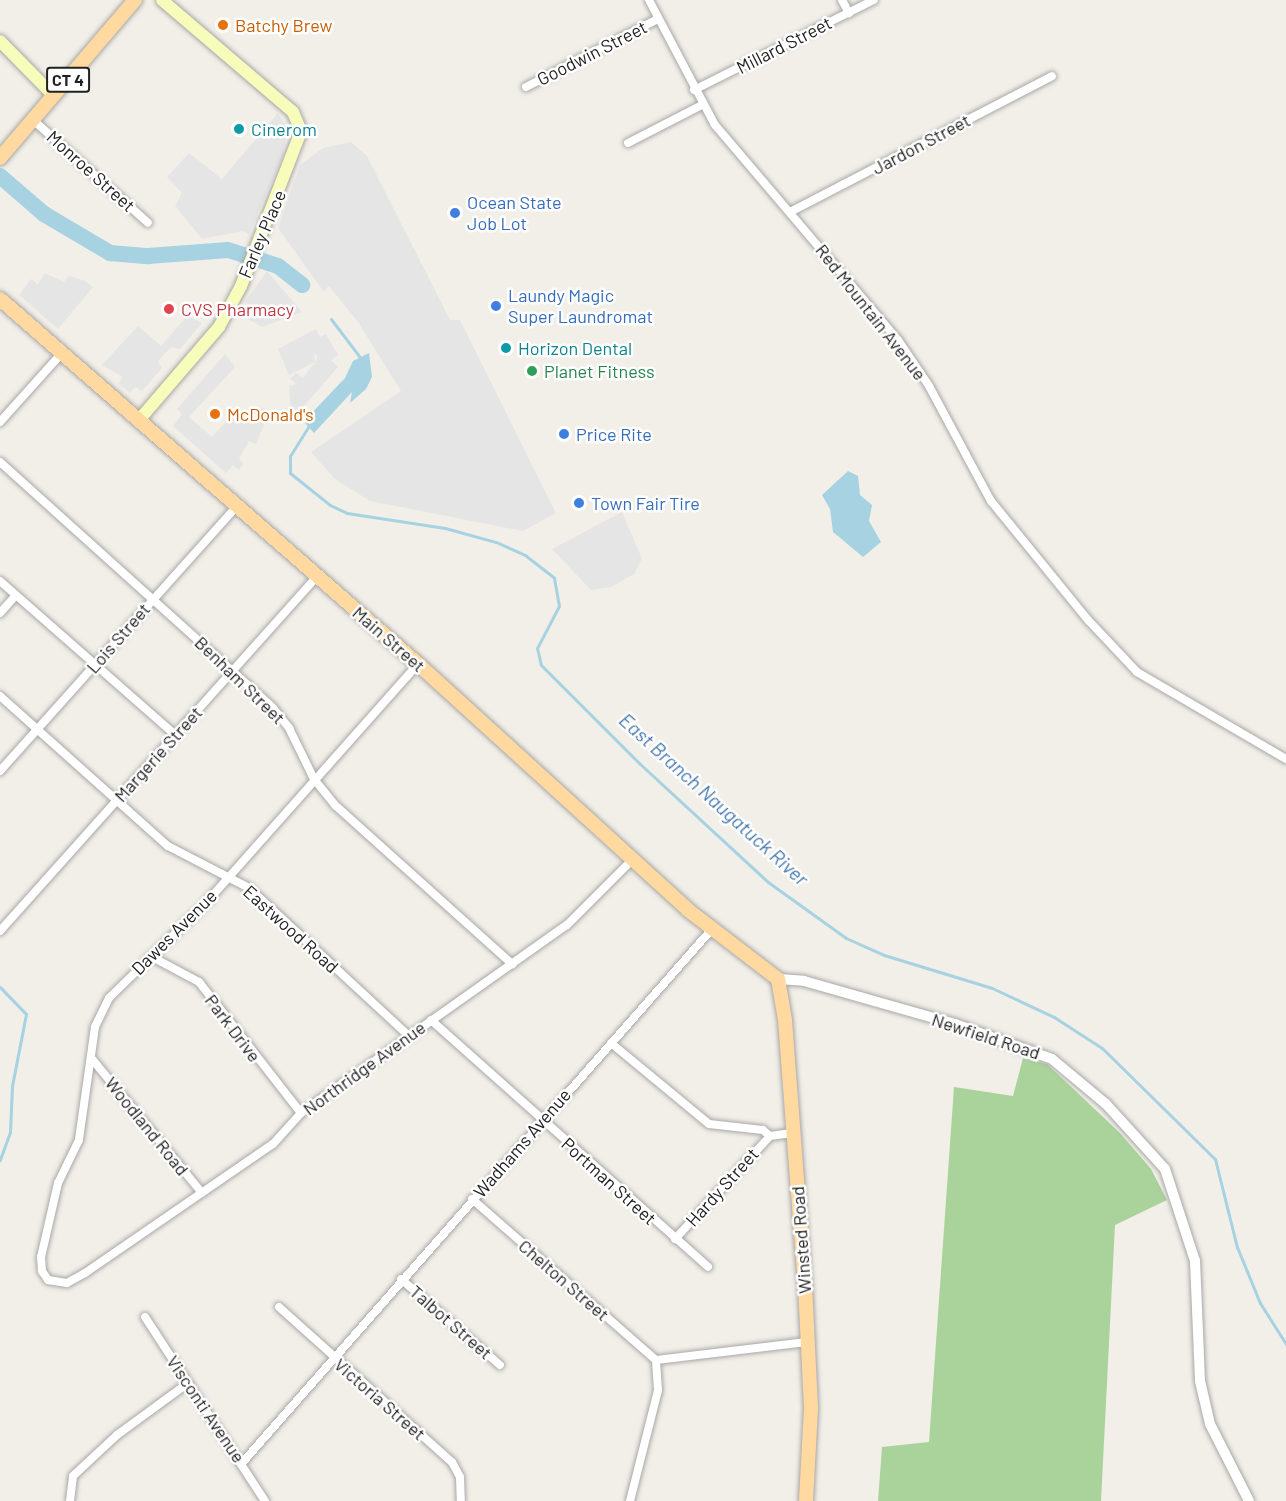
<!DOCTYPE html>
<html>
<head>
<meta charset="utf-8">
<style>
  body { margin:0 }
  #map { position:relative; width:1286px; height:1501px; overflow:hidden; background:#f2efe8; font-family:Barlow,sans-serif }
  div>[style] { position:absolute }
  .forest>* { inset:0; background:#aad29b }
  .parking>* { inset:0; background:#e5e5e5 }
  .water>* { inset:0; background:#a7d2e1 }
  .stream>* { height:3px; margin:-1.5px; padding:0 1.5px; transform-origin:1.5px; border-radius:1.5px; background:#a7d2e1 }
  .river>* { height:16px; margin:-8px; padding:0 8px; transform-origin:8px; border-radius:8px; background:#a7d2e1 }
  .roads { filter:drop-shadow(0 0 2px #a8a8a8) drop-shadow(0 0 2px #a8a8a8) }
  .minor>* { height:8px; margin:-4px; padding:0 4px; transform-origin:4px; border-radius:4px; background:#fff }
  .tertiary>* { height:10px; margin:-5px; padding:0 5px; transform-origin:5px; border-radius:5px; background:#fff }
  .secondary>* { height:12px; margin:-6px; padding:0 6px; transform-origin:6px; border-radius:6px; background:#f7fcbb }
  .primary>* { height:14px; margin:-7px; padding:0 7px; transform-origin:7px; border-radius:7px; background:#ffd99f }
  .dots>* { width:16px; height:16px; translate:-50% -50%; box-sizing:border-box; border:3px solid #fff; border-radius:50% }
  span { translate:-50% -50%; white-space:nowrap; text-align:center; line-height:1.15; -webkit-text-stroke:5px #fff; paint-order:stroke }
  .shield-label span { padding:2px 4px; background:#fff; border:2px solid; border-radius:4px; -webkit-text-stroke-width:0 }
  .shield-label { font-size:16px; color:#212121; font-weight:700 }
  .food-label { font-size:18px; color:#c56008 }
  .left { translate:0 -50%; text-align:left }
  .street-label { font-size:18px; color:#212121 }
  .culture-label { font-size:18px; color:#0d838f }
  .shop-label { font-size:18px; color:#366cbe }
  .health-label { font-size:18px; color:#be3a42 }
  .leisure-label { font-size:18px; color:#27864d }
  .water-label { font-size:20px; color:#4577ae; font-style:italic }
</style>
</head>
<body>
<div id="map">
  <div class="forest">
    <i style="clip-path:polygon(1023px 1058px,1047px 1064px,1120px 1133px,1151px 1169px,1167px 1200px,1115px 1225px,1101px 1501px,878px 1501px,882px 1447px,929px 1442px,954px 1087px,1013px 1096px)"></i>
  </div>
  <div class="parking">
    <i style="clip-path:polygon(278px 113px,287px 129px,283px 156px,249px 234px,243px 231px,202px 239px,175px 206px,182px 193px,167px 177px,189px 153px,222px 179px)"></i>
    <i style="clip-path:polygon(351px 142px,367px 156px,450px 320px,460px 320px,556px 513px,523px 531px,370px 501px,335px 479px,311px 452px,401px 391px,358px 322px,329px 286px,324px 292px,278px 228px,300px 165px,323px 148px)"></i>
    <i style="clip-path:polygon(267px 271px,302px 312px,262px 327px,246px 318px,251px 307px,245px 302px)"></i>
    <i style="clip-path:polygon(45px 273px,64px 282px,69px 276px,85px 281px,93px 287px,58px 329px,19px 295px,31px 279px,38px 284px)"></i>
    <i style="clip-path:polygon(187px 316px,202px 323px,180px 349px,171px 347px,158px 361px,162px 368px,142px 391px,135px 387px,130px 393px,118px 383px,123px 377px,102px 365px,138px 326px,161px 346px)"></i>
    <i style="clip-path:polygon(316px 329px,320px 337px,326px 334px,338px 355px,331px 360px,338px 367px,297px 414px,291px 409px,289px 386px,297px 384px,290px 379px,296px 373px,303px 378px,318px 358px,314px 353px,315px 362px,289px 375px,278px 349px)"></i>
    <i style="clip-path:polygon(225px 354px,235px 367px,189px 417px,212px 437px,231px 416px,237px 421px,241px 414px,263px 408px,270px 411px,256px 444px,249px 441px,239px 458px,244px 464px,239px 470px,233px 465px,226px 473px,173px 426px,182px 414px,177px 409px)"></i>
    <i style="clip-path:polygon(622px 512px,642px 559px,634px 574px,611px 587px,591px 590px,552px 549px)"></i>
  </div>
  <div class="water">
    <i style="clip-path:polygon(369px 353px,372px 377px,366px 389px,350px 403px,352px 392px,314px 433px,305px 423px,306px 419px,345px 378px,353px 361px)"></i>
    <i style="clip-path:polygon(848px 471px,858px 476px,860px 495px,872px 505px,869px 521px,881px 542px,863px 557px,833px 532px,830px 509px,822px 495px)"></i>
  </div>
  <div class="stream">
    <i style="left:331px;top:319px;width:51px;rotate:52.9deg"></i>
    <i style="left:310px;top:424px;width:38px;rotate:122deg"></i>
    <i style="left:290px;top:456px;width:17px;rotate:90deg"></i>
    <i style="left:290px;top:473px;width:51px;rotate:38.7deg"></i>
    <i style="left:330px;top:505px;width:19px;rotate:25deg"></i>
    <i style="left:347px;top:513px;width:99px;rotate:8.7deg"></i>
    <i style="left:445px;top:528px;width:53px;rotate:15.4deg"></i>
    <i style="left:496px;top:542px;width:32px;rotate:24deg"></i>
    <i style="left:525px;top:555px;width:37px;rotate:38deg"></i>
    <i style="left:554px;top:578px;width:28px;rotate:80deg"></i>
    <i style="left:559px;top:606px;width:47px;rotate:117.6deg"></i>
    <i style="left:537px;top:648px;width:17px;rotate:77deg"></i>
    <i style="left:541px;top:665px;width:139px;rotate:45deg"></i>
    <i style="left:639px;top:763px;width:176px;rotate:42.7deg"></i>
    <i style="left:768px;top:882px;width:96px;rotate:35.7deg"></i>
    <i style="left:846px;top:938px;width:42px;rotate:24.1deg"></i>
    <i style="left:884px;top:955px;width:113px;rotate:17deg"></i>
    <i style="left:992px;top:988px;width:68px;rotate:25.1deg"></i>
    <i style="left:1054px;top:1017px;width:57px;rotate:32.9deg"></i>
    <i style="left:1102px;top:1048px;width:158px;rotate:44.5deg"></i>
    <i style="left:1215px;top:1159px;width:91px;rotate:76deg"></i>
    <i style="left:1237px;top:1247px;width:61px;rotate:67.7deg"></i>
    <i style="left:1260px;top:1303px;width:49px;rotate:57.6deg"></i>
    <i style="left:0;top:987px;width:37px;rotate:46deg"></i>
    <i style="left:26px;top:1014px;width:73px;rotate:101deg"></i>
    <i style="left:12px;top:1086px;width:46px;rotate:92.5deg"></i>
    <i style="left:10px;top:1132px;width:30px;rotate:110deg"></i>
  </div>
  <div class="river">
    <i style="left:0;top:176px;width:58px;rotate:40.8deg"></i>
    <i style="left:44px;top:214px;width:77px;rotate:30.6deg"></i>
    <i style="left:110px;top:253px;width:38px;rotate:5deg"></i>
    <i style="left:148px;top:256px;width:80px;rotate:-4.3deg"></i>
    <i style="left:228px;top:250px;width:52px;rotate:17.7deg"></i>
    <i style="left:278px;top:266px;width:31px;rotate:38deg"></i>
  </div>
  <div class="roads">
    <div class="minor">
      <i style="left:649px;top:0;width:141px;rotate:62.2deg"></i>
      <i style="left:715px;top:125px;width:282px;rotate:49.6deg"></i>
      <i style="left:898px;top:340px;width:55px;rotate:56deg"></i>
      <i style="left:929px;top:386px;width:131px;rotate:61.7deg"></i>
      <i style="left:991px;top:501px;width:154px;rotate:50.8deg"></i>
      <i style="left:1088px;top:620px;width:71px;rotate:46.7deg"></i>
      <i style="left:1137px;top:672px;width:173px;rotate:30.3deg"></i>
      <i style="left:842px;top:0;width:15px;rotate:62deg"></i>
      <i style="left:526px;top:87px;width:148px;rotate:-27.3deg"></i>
      <i style="left:694px;top:90px;width:201px;rotate:-26.6deg"></i>
      <i style="left:33px;top:120px;width:154px;rotate:41.8deg"></i>
      <i style="left:628px;top:143px;width:83px;rotate:-27.2deg"></i>
      <i style="left:790px;top:212px;width:295px;rotate:-27.4deg"></i>
      <i style="left:0;top:422px;width:93px;rotate:-48.1deg"></i>
      <i style="left:0;top:462px;width:367px;rotate:42deg"></i>
      <i style="left:273px;top:708px;width:26px;rotate:51deg"></i>
      <i style="left:289px;top:728px;width:57px;rotate:63.9deg"></i>
      <i style="left:314px;top:779px;width:35px;rotate:51deg"></i>
      <i style="left:336px;top:806px;width:237px;rotate:41.9deg"></i>
      <i style="left:0;top:581px;width:233px;rotate:41.3deg"></i>
      <i style="left:0;top:613px;width:24px;rotate:-48deg"></i>
      <i style="left:418px;top:664px;width:321px;rotate:131.6deg"></i>
      <i style="left:205px;top:904px;width:134px;rotate:135.6deg"></i>
      <i style="left:109px;top:998px;width:32px;rotate:116deg"></i>
      <i style="left:95px;top:1027px;width:114px;rotate:98.1deg"></i>
      <i style="left:79px;top:1140px;width:48px;rotate:116deg"></i>
      <i style="left:58px;top:1183px;width:76px;rotate:102.9deg"></i>
      <i style="left:41px;top:1257px;width:14px;rotate:86deg"></i>
      <i style="left:42px;top:1271px;width:11px;rotate:56deg"></i>
      <i style="left:48px;top:1280px;width:19px;rotate:9deg"></i>
      <i style="left:67px;top:1283px;width:21px;rotate:-29deg"></i>
      <i style="left:85px;top:1273px;width:228px;rotate:-34.5deg"></i>
      <i style="left:273px;top:1144px;width:42px;rotate:-47.9deg"></i>
      <i style="left:301px;top:1113px;width:326px;rotate:-35.3deg"></i>
      <i style="left:567px;top:925px;width:92px;rotate:-45deg"></i>
      <i style="left:0;top:696px;width:225px;rotate:41.8deg"></i>
      <i style="left:168px;top:846px;width:91px;rotate:27.4deg"></i>
      <i style="left:249px;top:888px;width:217px;rotate:42.8deg"></i>
      <i style="left:0;top:771px;width:356px;rotate:-48.2deg"></i>
      <i style="left:0;top:931px;width:475px;rotate:-48.2deg"></i>
      <i style="left:154px;top:958px;width:51px;rotate:28.1deg"></i>
      <i style="left:199px;top:982px;width:166px;rotate:52.1deg"></i>
      <i style="left:431px;top:1020px;width:371px;rotate:41.7deg"></i>
      <i style="left:611px;top:1043px;width:127px;rotate:39.6deg"></i>
      <i style="left:709px;top:1124px;width:54px;rotate:6.3deg"></i>
      <i style="left:763px;top:1130px;width:9px;rotate:41deg"></i>
      <i style="left:770px;top:1136px;width:22px;rotate:-8deg"></i>
      <i style="left:92px;top:1059px;width:173px;rotate:50.6deg"></i>
      <i style="left:472px;top:1199px;width:244px;rotate:41.2deg"></i>
      <i style="left:675px;top:1239px;width:140px;rotate:-47.3deg"></i>
      <i style="left:401px;top:1279px;width:131px;rotate:41deg"></i>
      <i style="left:279px;top:1307px;width:232px;rotate:41.9deg"></i>
      <i style="left:452px;top:1462px;width:17px;rotate:62deg"></i>
      <i style="left:460px;top:1477px;width:24px;rotate:88deg"></i>
      <i style="left:145px;top:1317px;width:220px;rotate:56.9deg"></i>
      <i style="left:656px;top:1360px;width:152px;rotate:-6.8deg"></i>
      <i style="left:242px;top:1463px;width:711px;rotate:-48.65deg"></i>
      <i style="left:70px;top:1501px;width:25px;rotate:-83deg"></i>
      <i style="left:73px;top:1476px;width:60px;rotate:-43deg"></i>
      <i style="left:117px;top:1435px;width:88px;rotate:-36.2deg"></i>
      <i style="left:630px;top:1501px;width:114px;rotate:-75.8deg"></i>
      <i style="left:658px;top:1390px;width:30px;rotate:-94deg"></i>
    </div>
    <div class="tertiary">
      <i style="left:778px;top:979px;width:26px;rotate:4deg"></i>
      <i style="left:804px;top:981px;width:157px;rotate:15.9deg"></i>
      <i style="left:955px;top:1024px;width:103px;rotate:19.8deg"></i>
      <i style="left:1052px;top:1059px;width:70px;rotate:39.8deg"></i>
      <i style="left:1106px;top:1104px;width:88px;rotate:47.8deg"></i>
      <i style="left:1165px;top:1169px;width:97px;rotate:71.9deg"></i>
      <i style="left:1195px;top:1261px;width:120px;rotate:87.6deg"></i>
      <i style="left:1200px;top:1381px;width:44px;rotate:76.9deg"></i>
      <i style="left:1210px;top:1424px;width:86px;rotate:63.1deg"></i>
    </div>
    <div class="secondary">
      <i style="left:0;top:41px;width:77px;rotate:45.5deg"></i>
      <i style="left:139px;top:420px;width:123px;rotate:-49.3deg"></i>
      <i style="left:219px;top:327px;width:47px;rotate:-61.8deg"></i>
      <i style="left:241px;top:286px;width:166px;rotate:-68.8deg"></i>
      <i style="left:301px;top:131px;width:21px;rotate:-113deg"></i>
      <i style="left:293px;top:112px;width:172px;rotate:-139.5deg"></i>
    </div>
    <div class="primary">
      <i style="left:0;top:158px;width:208px;rotate:-49.5deg"></i>
      <i style="left:0;top:299px;width:555px;rotate:41.13deg"></i>
      <i style="left:418px;top:664px;width:365px;rotate:42.3deg"></i>
      <i style="left:688px;top:910px;width:113px;rotate:37.5deg"></i>
      <i style="left:778px;top:979px;width:42px;rotate:80.3deg"></i>
      <i style="left:785px;top:1020px;width:266px;rotate:85.7deg"></i>
      <i style="left:805px;top:1285px;width:123px;rotate:87.2deg"></i>
      <i style="left:811px;top:1408px;width:93px;rotate:93.1deg"></i>
    </div>
  </div>
  <div class="dots">
    <i style="left:223px;top:25px;background:#e8710a"></i>
    <i style="left:239px;top:129px;background:#0f9aa8"></i>
    <i style="left:455px;top:213px;background:#3f7fe0"></i>
    <i style="left:496px;top:306px;background:#3f7fe0"></i>
    <i style="left:169px;top:309px;background:#e0444e"></i>
    <i style="left:506px;top:348px;background:#0f9aa8"></i>
    <i style="left:532px;top:371px;background:#2e9e5b"></i>
    <i style="left:215px;top:414px;background:#e8710a"></i>
    <i style="left:564px;top:434px;background:#3f7fe0"></i>
    <i style="left:579px;top:503px;background:#3f7fe0"></i>
  </div>
  <div class="shield-label">
    <span style="left:68px;top:80px">CT 4</span>
  </div>
  <div class="food-label">
    <span class="left" style="left:235px;top:25px">Batchy Brew</span>
    <span class="left" style="left:227px;top:414px">McDonald's</span>
  </div>
  <div class="street-label">
    <span style="left:784px;top:45px;rotate:-27deg">Millard Street</span>
    <span style="left:592px;top:53px;rotate:-27deg">Goodwin Street</span>
    <span style="left:921px;top:144px;rotate:-28deg">Jardon Street</span>
    <span style="left:91px;top:171px;rotate:42deg">Monroe Street</span>
    <span style="left:262px;top:234px;rotate:-67deg">Farley Place</span>
    <span style="left:871px;top:312px;rotate:52deg">Red Mountain Avenue</span>
    <span style="left:118px;top:638px;rotate:-49deg">Lois Street</span>
    <span style="left:389px;top:639px;rotate:41deg">Main Street</span>
    <span style="left:240px;top:680px;rotate:44deg">Benham Street</span>
    <span style="left:158px;top:754px;rotate:-48deg">Margerie Street</span>
    <span style="left:291px;top:929px;rotate:42deg">Eastwood Road</span>
    <span style="left:174px;top:932px;rotate:-45deg">Dawes Avenue</span>
    <span style="left:233px;top:1028px;rotate:53deg">Park Drive</span>
    <span style="left:986px;top:1036px;rotate:18deg">Newfield Road</span>
    <span style="left:364px;top:1068px;rotate:-36deg">Northridge Avenue</span>
    <span style="left:147px;top:1126px;rotate:51deg">Woodland Road</span>
    <span style="left:522px;top:1143px;rotate:-49deg">Wadhams Avenue</span>
    <span style="left:609px;top:1181px;rotate:42deg">Portman Street</span>
    <span style="left:722px;top:1187px;rotate:-48deg">Hardy Street</span>
    <span style="left:801px;top:1240px;rotate:-94deg">Winsted Road</span>
    <span style="left:564px;top:1280px;rotate:41deg">Chelton Street</span>
    <span style="left:451px;top:1322px;rotate:41deg">Talbot Street</span>
    <span style="left:380px;top:1399px;rotate:41deg">Victoria Street</span>
    <span style="left:206px;top:1409px;rotate:56deg">Visconti Avenue</span>
  </div>
  <div class="culture-label">
    <span class="left" style="left:251px;top:129px">Cinerom</span>
    <span class="left" style="left:518px;top:348px">Horizon Dental</span>
  </div>
  <div class="shop-label">
    <span class="left" style="left:467px;top:213px">Ocean State<br>Job Lot</span>
    <span class="left" style="left:508px;top:306px">Laundy Magic<br>Super Laundromat</span>
    <span class="left" style="left:576px;top:434px">Price Rite</span>
    <span class="left" style="left:591px;top:503px">Town Fair Tire</span>
  </div>
  <div class="health-label">
    <span class="left" style="left:181px;top:309px">CVS Pharmacy</span>
  </div>
  <div class="leisure-label">
    <span class="left" style="left:544px;top:371px">Planet Fitness</span>
  </div>
  <div class="water-label">
    <span style="left:714px;top:799px;rotate:42deg">East Branch Naugatuck River</span>
  </div>
</div>
</body>
</html>
